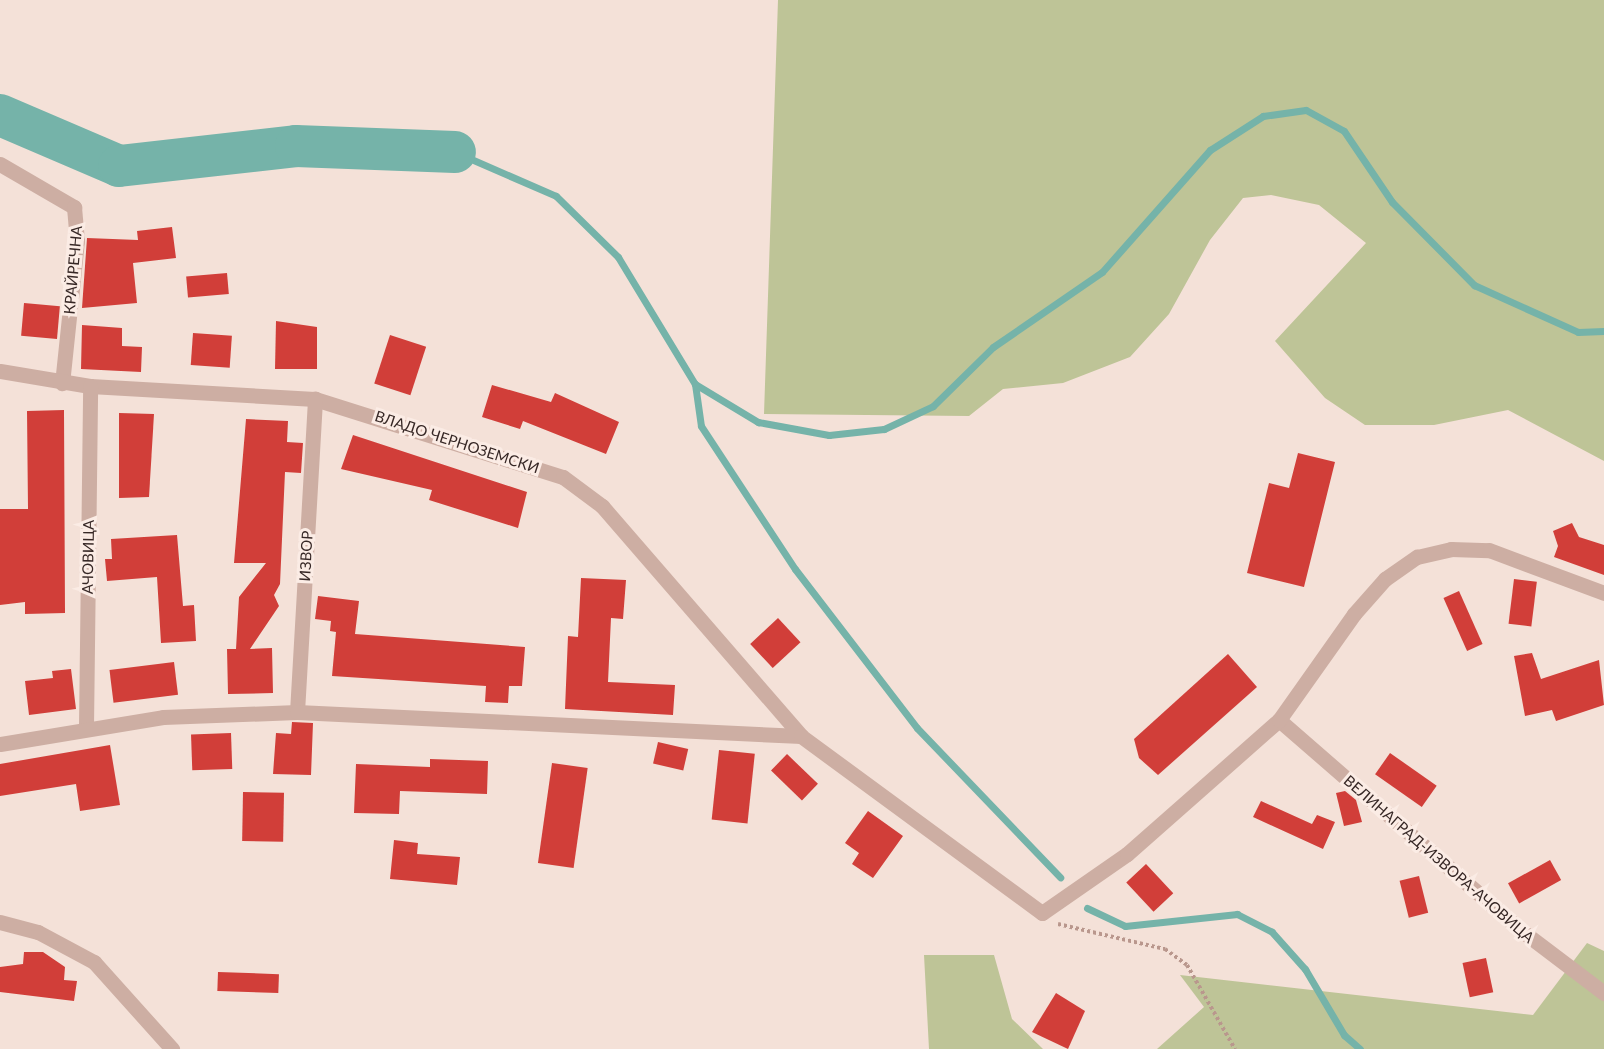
<!DOCTYPE html>
<html>
<head>
<meta charset="utf-8">
<style>
  body { margin:0 }
  #map { position:relative; width:1604px; height:1049px; overflow:hidden; background:#f4e1d8; font-family:Lato,sans-serif }
  div>[style] { position:absolute }
  .green>* { inset:0; background:#bec497 }
  .stream>* { height:7px; margin:-3.5px; padding:0 3.5px; transform-origin:3.5px; border-radius:3.5px; background:#75b3a9 }
  .river>* { height:42px; margin:-21px; padding:0 21px; transform-origin:21px; border-radius:21px; background:#75b3a9 }
  .building>* { inset:0; background:#d13e39; transform-origin:0 0 }
  .path>* { height:4px; margin-top:-2px; transform-origin:0; background:repeating-linear-gradient(90deg,#b9978d 0 3px,transparent 0 6px) }
  .minor>* { height:15px; margin:-7.5px; padding:0 7.5px; transform-origin:7.5px; border-radius:7.5px; background:#cdaea3 }
  span { translate:-50% -50%; white-space:nowrap; text-align:center; line-height:1.15; -webkit-text-stroke:6px #fbece5; paint-order:stroke }
  .street-label { font-size:15px; color:#372826 }
</style>
</head>
<body>
<div id="map">
  <div class="green">
    <i style="clip-path:polygon(778px 0,1604px 0,1604px 461px,1508px 410px,1434px 425px,1365px 425px,1325px 398px,1275px 341px,1366px 243px,1319px 205px,1271px 195px,1243px 198px,1210px 240px,1169px 314px,1130px 357px,1063px 383px,1003px 389px,969px 416px,764px 414px)"></i>
    <i style="clip-path:polygon(1587px 943px,1604px 951px,1604px 1049px,1157px 1049px,1204px 1007px,1180px 975px,1533px 1015px)"></i>
    <i style="clip-path:polygon(924px 955px,994px 955px,1012px 1019px,1043px 1049px,929px 1049px)"></i>
  </div>
  <div class="stream">
    <i style="left:455px;top:152px;width:110px;rotate:23.5deg"></i>
    <i style="left:556px;top:196px;width:87px;rotate:44.5deg"></i>
    <i style="left:618px;top:257px;width:149px;rotate:58.8deg"></i>
    <i style="left:695px;top:384px;width:74px;rotate:31.1deg"></i>
    <i style="left:758px;top:422px;width:72px;rotate:10.4deg"></i>
    <i style="left:829px;top:435px;width:55px;rotate:-6.2deg"></i>
    <i style="left:884px;top:429px;width:54px;rotate:-25.1deg"></i>
    <i style="left:933px;top:406px;width:84px;rotate:-44.5deg"></i>
    <i style="left:993px;top:347px;width:132px;rotate:-34.5deg"></i>
    <i style="left:1102px;top:272px;width:163px;rotate:-48.5deg"></i>
    <i style="left:1210px;top:150px;width:63px;rotate:-32.7deg"></i>
    <i style="left:1263px;top:116px;width:43px;rotate:-7.9deg"></i>
    <i style="left:1306px;top:110px;width:43px;rotate:28.9deg"></i>
    <i style="left:1344px;top:131px;width:86px;rotate:55.9deg"></i>
    <i style="left:1392px;top:202px;width:117px;rotate:45.3deg"></i>
    <i style="left:1474px;top:285px;width:114px;rotate:24.3deg"></i>
    <i style="left:1578px;top:332px;width:26px;rotate:-2deg"></i>
    <i style="left:695px;top:384px;width:42px;rotate:81.9deg"></i>
    <i style="left:701px;top:426px;width:171px;rotate:56.7deg"></i>
    <i style="left:795px;top:569px;width:200px;rotate:52.5deg"></i>
    <i style="left:917px;top:728px;width:207px;rotate:46.2deg"></i>
    <i style="left:1087px;top:908px;width:42px;rotate:25.3deg"></i>
    <i style="left:1125px;top:926px;width:113px;rotate:-6.1deg"></i>
    <i style="left:1237px;top:914px;width:39px;rotate:27deg"></i>
    <i style="left:1272px;top:932px;width:50px;rotate:48.3deg"></i>
    <i style="left:1305px;top:969px;width:77px;rotate:59.4deg"></i>
    <i style="left:1344px;top:1035px;width:21px;rotate:41deg"></i>
  </div>
  <div class="river">
    <i style="left:0;top:115px;width:129px;rotate:23.2deg"></i>
    <i style="left:119px;top:166px;width:178px;rotate:-6.4deg"></i>
    <i style="left:296px;top:146px;width:159px;rotate:2.2deg"></i>
  </div>
  <div class="building">
    <i style="clip-path:polygon(172px 227px,176px 258px,133px 263px,137px 303px,82px 308px,87px 238px,138px 240px,137px 231px)"></i>
    <i style="left:227px;top:273px;width:21px;height:41px;rotate:85deg"></i>
    <i style="left:24px;top:303px;width:36px;height:33px;rotate:5deg"></i>
    <i style="clip-path:polygon(276px 321px,317px 327px,317px 369px,275px 369px)"></i>
    <i style="clip-path:polygon(82px 325px,122px 328px,122px 346px,142px 347px,141px 372px,81px 369px)"></i>
    <i style="left:193px;top:333px;width:39px;height:32px;rotate:4deg"></i>
    <i style="left:390px;top:335px;width:38px;height:51px;rotate:18deg"></i>
    <i style="clip-path:polygon(492px 385px,551px 402px,555px 393px,619px 422px,606px 454px,523px 421px,520px 429px,482px 417px)"></i>
    <i style="clip-path:polygon(64px 410px,65px 613px,25px 614px,25px 602px,0 605px,0 509px,28px 509px,27px 411px)"></i>
    <i style="clip-path:polygon(119px 413px,154px 414px,149px 497px,119px 498px)"></i>
    <i style="clip-path:polygon(246px 419px,288px 421px,287px 442px,303px 443px,301px 473px,285px 472px,280px 584px,274px 595px,279px 606px,250px 649px,272px 648px,273px 693px,228px 694px,227px 649px,236px 649px,239px 597px,266px 563px,234px 563px)"></i>
    <i style="clip-path:polygon(353px 435px,527px 492px,518px 528px,429px 500px,432px 490px,341px 469px)"></i>
    <i style="clip-path:polygon(1298px 453px,1335px 462px,1304px 587px,1247px 573px,1269px 483px,1289px 488px)"></i>
    <i style="clip-path:polygon(1572px 523px,1579px 537px,1604px 545px,1604px 575px,1554px 557px,1558px 546px,1553px 531px)"></i>
    <i style="clip-path:polygon(177px 535px,183px 606px,194px 605px,196px 641px,161px 643px,157px 577px,107px 581px,105px 559px,112px 559px,111px 539px)"></i>
    <i style="clip-path:polygon(581px 578px,626px 580px,623px 619px,611px 618px,608px 682px,675px 685px,673px 715px,565px 709px,568px 636px,578px 637px)"></i>
    <i style="left:1514px;top:579px;width:23px;height:45px;rotate:7deg"></i>
    <i style="left:1459px;top:591px;width:58px;height:17px;rotate:66deg"></i>
    <i style="clip-path:polygon(318px 596px,359px 601px,355px 634px,525px 647px,522px 686px,509px 686px,508px 703px,485px 702px,486px 686px,332px 676px,336px 632px,330px 631px,331px 621px,315px 619px)"></i>
    <i style="left:778px;top:618px;width:33px;height:38px;rotate:47deg"></i>
    <i style="clip-path:polygon(1532px 653px,1541px 679px,1599px 660px,1604px 705px,1556px 721px,1552px 710px,1525px 716px,1514px 656px)"></i>
    <i style="clip-path:polygon(1228px 654px,1257px 687px,1158px 775px,1139px 758px,1134px 739px)"></i>
    <i style="left:174px;top:662px;width:33px;height:65px;rotate:83deg"></i>
    <i style="clip-path:polygon(71px 669px,76px 709px,29px 715px,25px 681px,53px 678px,52px 671px)"></i>
    <i style="clip-path:polygon(292px 722px,313px 723px,311px 775px,273px 774px,276px 733px,291px 734px)"></i>
    <i style="left:231px;top:733px;width:36px;height:40px;rotate:88deg"></i>
    <i style="left:658px;top:742px;width:31px;height:22px;rotate:13deg"></i>
    <i style="clip-path:polygon(110px 745px,120px 805px,80px 811px,76px 784px,0 796px,0 764px)"></i>
    <i style="left:719px;top:750px;width:36px;height:70px;rotate:6deg"></i>
    <i style="left:1390px;top:753px;width:57px;height:26px;rotate:35deg"></i>
    <i style="left:787px;top:754px;width:43px;height:23px;rotate:44deg"></i>
    <i style="clip-path:polygon(430px 759px,488px 761px,487px 794px,400px 791px,399px 814px,354px 813px,356px 764px,430px 767px)"></i>
    <i style="left:552px;top:763px;width:36px;height:101px;rotate:8deg"></i>
    <i style="clip-path:polygon(1345px 791px,1356px 800px,1362px 822px,1344px 826px,1336px 793px)"></i>
    <i style="left:243px;top:792px;width:41px;height:49px;rotate:1deg"></i>
    <i style="clip-path:polygon(1261px 801px,1312px 824px,1317px 815px,1335px 822px,1323px 849px,1253px 817px)"></i>
    <i style="clip-path:polygon(868px 811px,903px 836px,873px 878px,852px 864px,859px 853px,845px 843px)"></i>
    <i style="clip-path:polygon(394px 840px,418px 843px,417px 854px,460px 857px,457px 885px,390px 879px)"></i>
    <i style="left:1550px;top:860px;width:23px;height:48px;rotate:61deg"></i>
    <i style="left:1146px;top:864px;width:40px;height:27px;rotate:47deg"></i>
    <i style="left:1419px;top:876px;width:38px;height:20px;rotate:76deg"></i>
    <i style="clip-path:polygon(24px 952px,43px 952px,65px 967px,64px 980px,77px 981px,74px 1001px,0 992px,0 967px,23px 964px)"></i>
    <i style="left:1486px;top:958px;width:35px;height:24px;rotate:78deg"></i>
    <i style="left:218px;top:972px;width:61px;height:19px;rotate:2deg"></i>
    <i style="clip-path:polygon(1056px 993px,1085px 1011px,1068px 1049px,1032px 1032px)"></i>
  </div>
  <div class="path">
    <i style="left:1058px;top:924px;width:110px;rotate:13.2deg"></i>
    <i style="left:1165px;top:949px;width:27px;rotate:36deg"></i>
    <i style="left:1187px;top:965px;width:97px;rotate:60.3deg"></i>
  </div>
  <div class="minor">
    <i style="left:0;top:164px;width:86px;rotate:30.2deg"></i>
    <i style="left:74px;top:207px;width:34px;rotate:85deg"></i>
    <i style="left:77px;top:241px;width:143px;rotate:96deg"></i>
    <i style="left:0;top:371px;width:91px;rotate:9.5deg"></i>
    <i style="left:90px;top:386px;width:225px;rotate:3.3deg"></i>
    <i style="left:315px;top:399px;width:260px;rotate:17.5deg"></i>
    <i style="left:563px;top:477px;width:49px;rotate:36.6deg"></i>
    <i style="left:602px;top:506px;width:304px;rotate:49.1deg"></i>
    <i style="left:297px;top:712px;width:314px;rotate:-86.7deg"></i>
    <i style="left:1279px;top:720px;width:317px;rotate:41deg"></i>
    <i style="left:1518px;top:928px;width:108px;rotate:37.1deg"></i>
    <i style="left:86px;top:727px;width:341px;rotate:-89.3deg"></i>
    <i style="left:0;top:744px;width:165px;rotate:-9.4deg"></i>
    <i style="left:163px;top:717px;width:134px;rotate:-2.1deg"></i>
    <i style="left:297px;top:712px;width:505px;rotate:2.73deg"></i>
    <i style="left:801px;top:736px;width:299px;rotate:36.3deg"></i>
    <i style="left:1042px;top:913px;width:103px;rotate:-34.8deg"></i>
    <i style="left:1127px;top:854px;width:203px;rotate:-41.4deg"></i>
    <i style="left:1279px;top:720px;width:130px;rotate:-54.7deg"></i>
    <i style="left:1354px;top:614px;width:47px;rotate:-48.5deg"></i>
    <i style="left:1385px;top:579px;width:39px;rotate:-35deg"></i>
    <i style="left:1417px;top:557px;width:35px;rotate:-13deg"></i>
    <i style="left:1451px;top:549px;width:38px;rotate:2deg"></i>
    <i style="left:1489px;top:550px;width:123px;rotate:20.5deg"></i>
    <i style="left:0;top:922px;width:39px;rotate:15deg"></i>
    <i style="left:38px;top:932px;width:64px;rotate:28.2deg"></i>
    <i style="left:94px;top:962px;width:117px;rotate:48.1deg"></i>
  </div>
  <div class="street-label">
    <span style="left:73px;top:270px;rotate:-85deg">КРАЙРЕЧНА</span>
    <span style="left:457px;top:442px;rotate:18deg">ВЛАДО ЧЕРНОЗЕМСКИ</span>
    <span style="left:306px;top:556px;rotate:-87deg">ИЗВОР</span>
    <span style="left:88px;top:557px;rotate:-89deg">АЧОВИЦА</span>
    <span style="left:1439px;top:859px;rotate:41deg">ВЕЛИНАГРАД-ИЗВОРА-АЧОВИЦА</span>
  </div>
</div>
</body>
</html>
